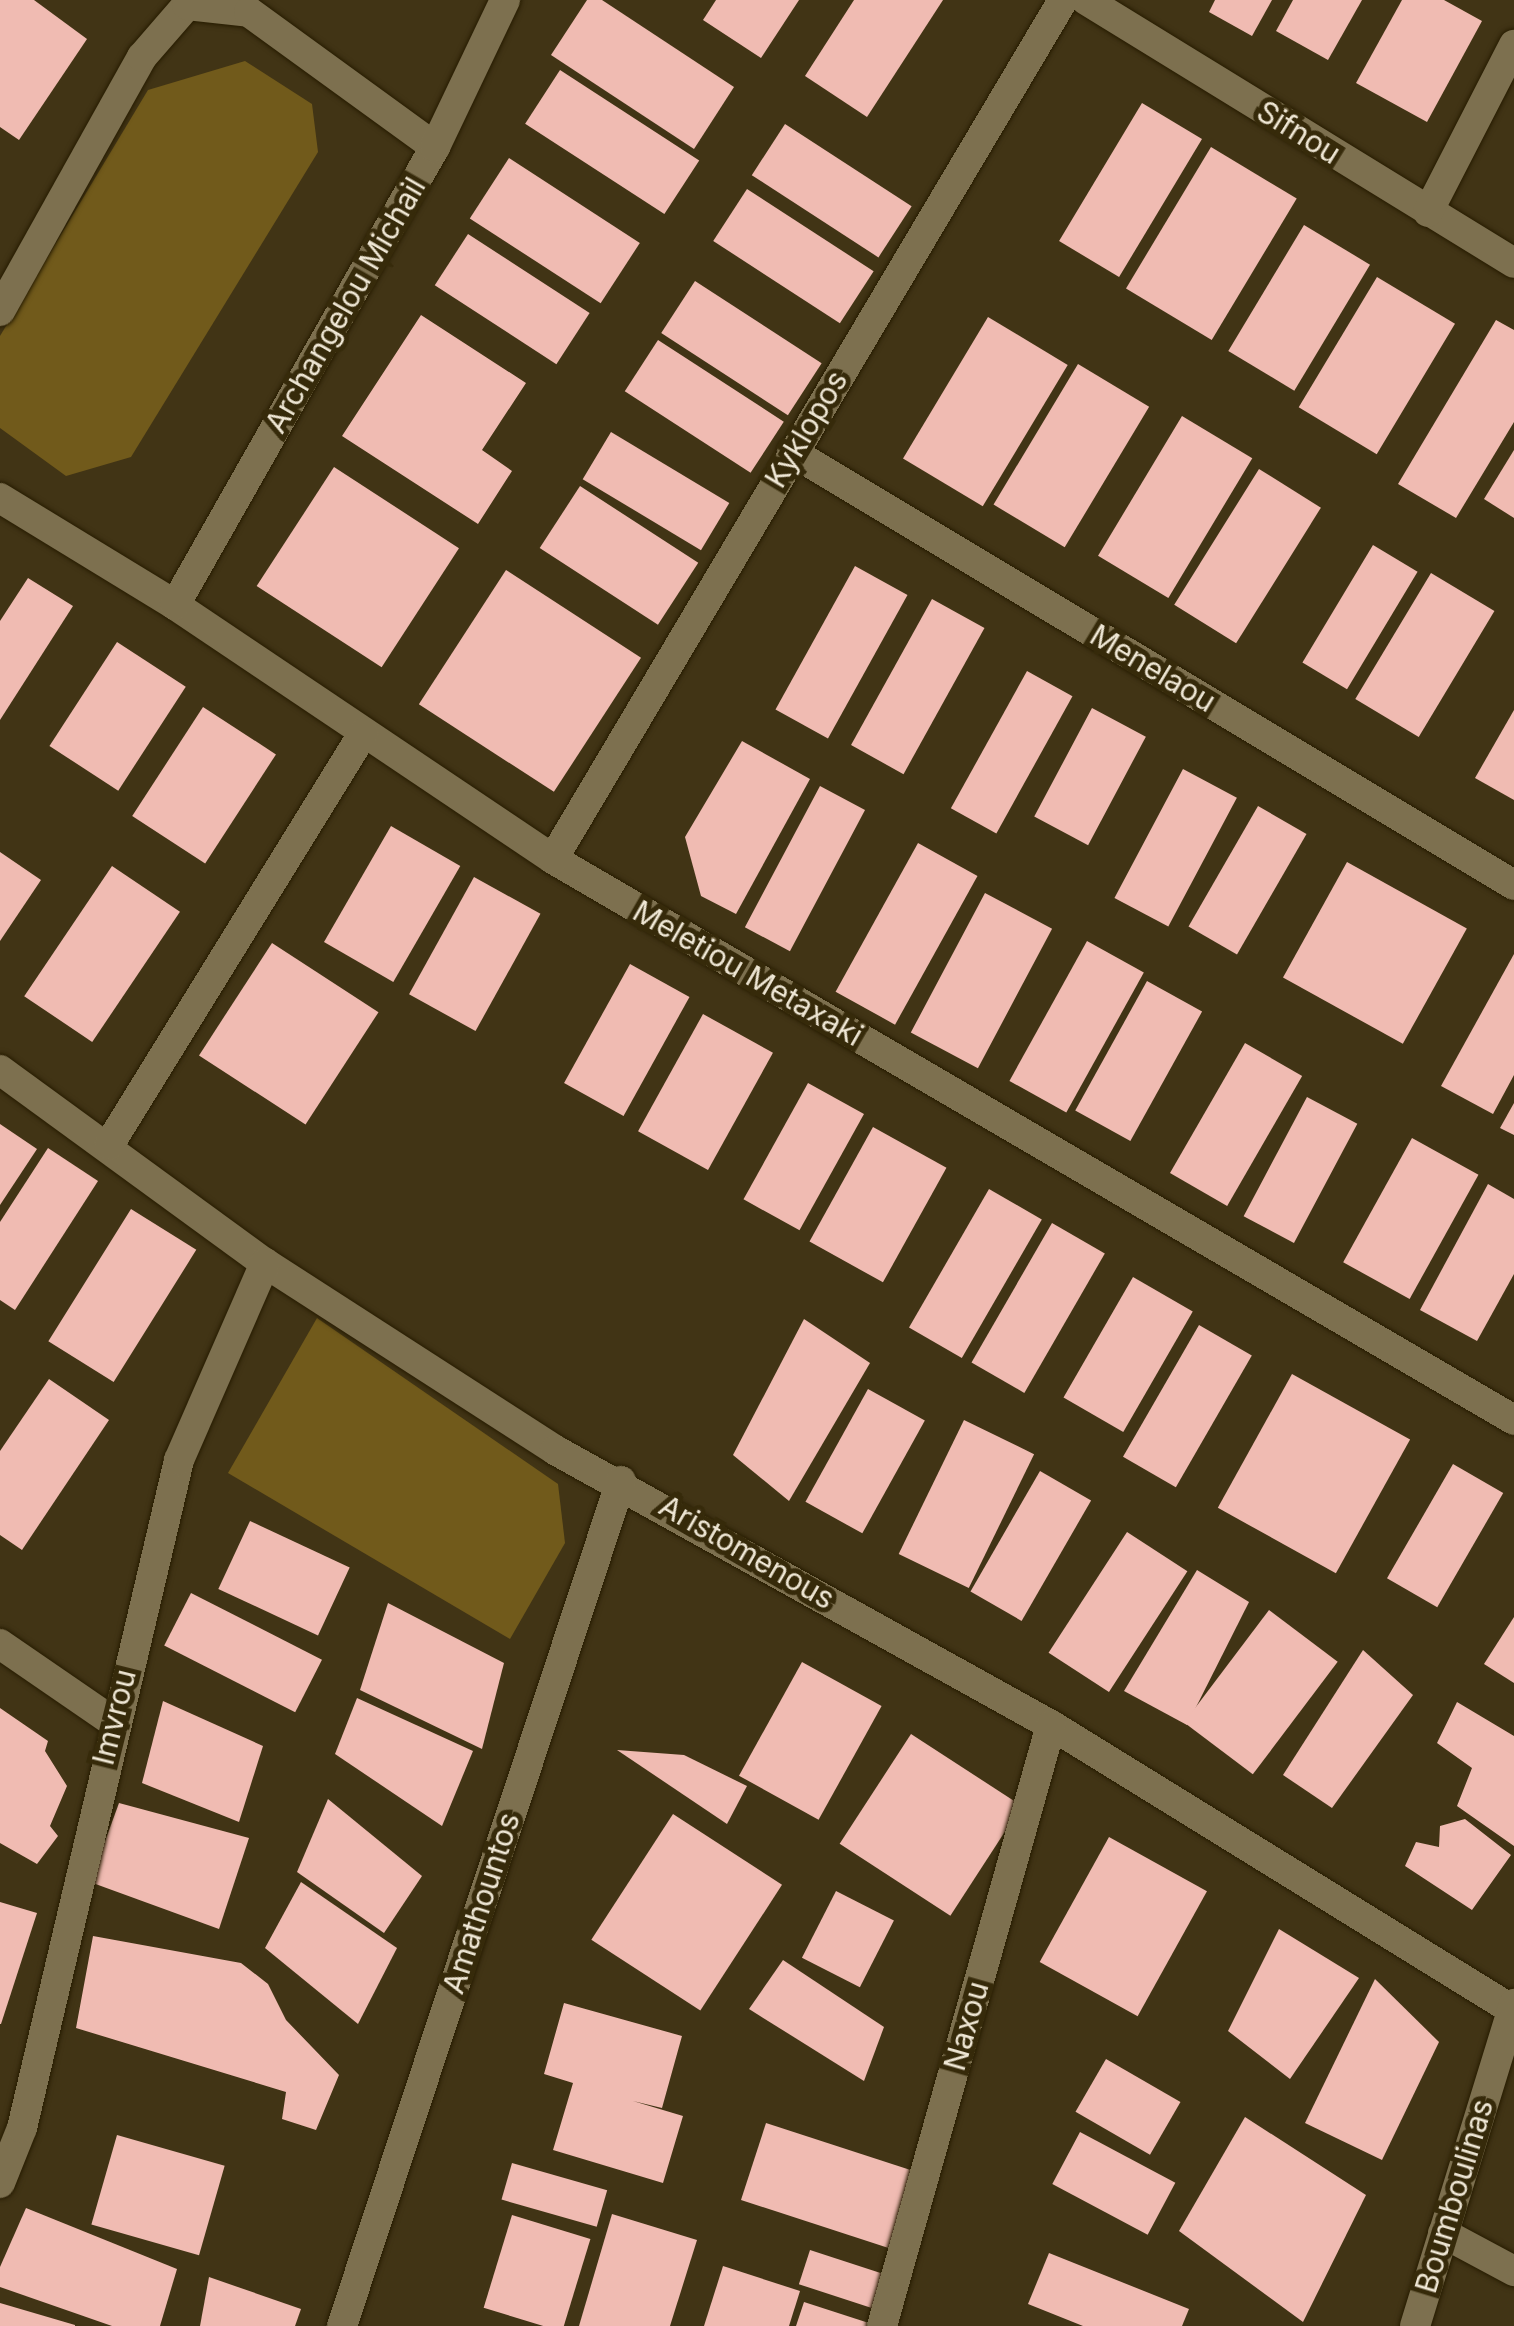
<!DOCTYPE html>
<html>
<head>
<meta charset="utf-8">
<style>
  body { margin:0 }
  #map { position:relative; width:1514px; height:2326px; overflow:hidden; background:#413415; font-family:Inter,sans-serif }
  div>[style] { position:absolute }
  .green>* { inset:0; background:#715a1b }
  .building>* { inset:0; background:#f0bbb2; transform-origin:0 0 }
  .roads { filter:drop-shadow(0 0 2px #271c00) drop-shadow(0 0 2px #271c00) }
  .minor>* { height:30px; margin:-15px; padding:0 15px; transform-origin:15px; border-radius:15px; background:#7d704f }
  .tertiary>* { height:30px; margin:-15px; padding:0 15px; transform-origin:15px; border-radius:15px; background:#7d704f }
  span { translate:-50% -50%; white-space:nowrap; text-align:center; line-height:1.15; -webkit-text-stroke:10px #362a0a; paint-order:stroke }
  .street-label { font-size:30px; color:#efe7d5 }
</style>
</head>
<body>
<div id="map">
  <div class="green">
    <i style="clip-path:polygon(245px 61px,312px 104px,318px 152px,131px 457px,66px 476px,0 428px,0 336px,148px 90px)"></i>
    <i style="clip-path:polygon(317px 1318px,558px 1484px,565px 1543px,510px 1639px,228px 1473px)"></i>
  </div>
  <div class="building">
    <i style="clip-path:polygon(0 0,34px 0,87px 39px,19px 140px,0 127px)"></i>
    <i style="clip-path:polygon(587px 0,602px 0,734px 87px,694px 149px,551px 55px)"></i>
    <i style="clip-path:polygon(716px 0,799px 0,761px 58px,703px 20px)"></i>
    <i style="clip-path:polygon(854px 0,943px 0,867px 117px,805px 76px)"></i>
    <i style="clip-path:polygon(1215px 0,1272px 0,1252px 36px,1209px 12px)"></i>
    <i style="clip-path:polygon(1293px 0,1362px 0,1328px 60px,1276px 31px)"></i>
    <i style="clip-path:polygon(1402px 0,1444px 0,1482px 21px,1427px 122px,1356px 83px)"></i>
    <i style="left:560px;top:70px;width:166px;height:64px;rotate:33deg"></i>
    <i style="left:1142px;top:103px;width:70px;height:161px;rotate:31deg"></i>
    <i style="left:785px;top:124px;width:151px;height:61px;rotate:33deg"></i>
    <i style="left:1211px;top:147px;width:100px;height:165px;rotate:31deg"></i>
    <i style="left:509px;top:158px;width:156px;height:72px;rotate:33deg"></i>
    <i style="left:747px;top:189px;width:151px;height:62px;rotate:33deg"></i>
    <i style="left:1304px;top:225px;width:77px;height:147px;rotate:31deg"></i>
    <i style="left:468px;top:234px;width:145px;height:61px;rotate:33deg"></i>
    <i style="left:1377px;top:277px;width:91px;height:152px;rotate:31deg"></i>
    <i style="left:695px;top:281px;width:151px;height:62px;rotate:33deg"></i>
    <i style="clip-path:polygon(421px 315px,526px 383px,482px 450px,512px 471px,478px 524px,342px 436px)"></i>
    <i style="left:988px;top:317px;width:93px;height:165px;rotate:31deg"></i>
    <i style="clip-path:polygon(1496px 320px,1514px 330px,1514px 422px,1456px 518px,1398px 484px)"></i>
    <i style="left:658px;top:340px;width:150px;height:61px;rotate:33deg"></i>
    <i style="left:1078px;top:364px;width:83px;height:164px;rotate:31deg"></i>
    <i style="left:1182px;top:416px;width:82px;height:163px;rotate:31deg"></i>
    <i style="left:611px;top:432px;width:138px;height:55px;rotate:31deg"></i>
    <i style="clip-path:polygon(1514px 450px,1514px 518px,1484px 499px)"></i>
    <i style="left:334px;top:467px;width:149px;height:142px;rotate:33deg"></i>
    <i style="left:1259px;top:469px;width:73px;height:160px;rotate:32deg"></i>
    <i style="left:580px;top:486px;width:141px;height:74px;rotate:33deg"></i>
    <i style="left:1373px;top:545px;width:52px;height:137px;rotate:31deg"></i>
    <i style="left:855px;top:566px;width:60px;height:164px;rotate:29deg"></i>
    <i style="left:506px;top:570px;width:161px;height:160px;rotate:33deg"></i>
    <i style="left:1431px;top:573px;width:74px;height:147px;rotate:31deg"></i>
    <i style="clip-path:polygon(28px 578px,73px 606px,0 720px,0 621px)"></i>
    <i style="left:932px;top:599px;width:60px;height:167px;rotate:29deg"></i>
    <i style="left:117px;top:642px;width:82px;height:124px;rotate:33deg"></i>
    <i style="left:1027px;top:671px;width:52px;height:157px;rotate:29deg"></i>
    <i style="left:203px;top:707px;width:87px;height:130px;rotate:33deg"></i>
    <i style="left:1092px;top:708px;width:61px;height:123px;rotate:28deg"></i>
    <i style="clip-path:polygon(1514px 710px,1514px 800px,1475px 778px)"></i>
    <i style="clip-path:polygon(742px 741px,810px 779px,736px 914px,701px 896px,685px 837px)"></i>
    <i style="left:1183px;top:769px;width:61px;height:146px;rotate:28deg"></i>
    <i style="left:820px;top:786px;width:51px;height:160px;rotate:28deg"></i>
    <i style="left:1258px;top:806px;width:56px;height:139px;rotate:30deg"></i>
    <i style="left:391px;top:826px;width:80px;height:134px;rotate:30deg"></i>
    <i style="left:918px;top:843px;width:68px;height:170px;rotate:29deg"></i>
    <i style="clip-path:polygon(0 852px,41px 880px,0 941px)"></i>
    <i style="left:1347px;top:862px;width:137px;height:132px;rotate:29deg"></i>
    <i style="left:112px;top:866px;width:82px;height:157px;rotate:34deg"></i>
    <i style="left:474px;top:877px;width:76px;height:134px;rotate:29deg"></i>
    <i style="left:985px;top:893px;width:76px;height:158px;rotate:28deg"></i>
    <i style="left:1087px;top:941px;width:65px;height:160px;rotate:29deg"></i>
    <i style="left:272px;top:943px;width:127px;height:134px;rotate:33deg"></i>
    <i style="clip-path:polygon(1514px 954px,1514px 1075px,1493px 1114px,1441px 1086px)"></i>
    <i style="left:630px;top:964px;width:68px;height:136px;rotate:29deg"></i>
    <i style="left:1147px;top:981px;width:63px;height:148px;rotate:29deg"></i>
    <i style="left:703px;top:1014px;width:80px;height:134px;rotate:29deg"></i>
    <i style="left:1245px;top:1043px;width:66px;height:150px;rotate:30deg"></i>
    <i style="left:808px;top:1083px;width:64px;height:133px;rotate:29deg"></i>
    <i style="left:1307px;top:1097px;width:57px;height:135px;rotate:28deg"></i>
    <i style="clip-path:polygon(1514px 1103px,1514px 1135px,1500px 1128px)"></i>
    <i style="clip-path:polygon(0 1124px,37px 1149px,0 1205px)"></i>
    <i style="left:873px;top:1127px;width:84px;height:131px;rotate:29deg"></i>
    <i style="left:1412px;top:1138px;width:76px;height:142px;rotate:29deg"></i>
    <i style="clip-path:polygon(48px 1148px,98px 1181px,15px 1310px,0 1300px,0 1222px)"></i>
    <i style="clip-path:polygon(1488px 1184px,1514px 1199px,1514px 1274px,1477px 1341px,1420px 1310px)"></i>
    <i style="left:989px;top:1189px;width:61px;height:160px;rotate:30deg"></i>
    <i style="left:131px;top:1209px;width:77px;height:156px;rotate:32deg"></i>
    <i style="left:1052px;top:1223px;width:61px;height:161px;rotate:30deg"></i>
    <i style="left:1133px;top:1277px;width:69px;height:139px;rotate:30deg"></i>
    <i style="clip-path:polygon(804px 1319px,870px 1363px,789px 1501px,733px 1455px)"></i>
    <i style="left:1199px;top:1325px;width:61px;height:152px;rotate:30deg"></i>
    <i style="left:1292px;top:1374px;width:135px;height:153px;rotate:29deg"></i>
    <i style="clip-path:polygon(49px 1379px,109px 1420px,22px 1550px,0 1535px,0 1451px)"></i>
    <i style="left:868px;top:1389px;width:65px;height:129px;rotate:29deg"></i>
    <i style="left:964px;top:1420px;width:78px;height:149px;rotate:26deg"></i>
    <i style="left:1453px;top:1464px;width:58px;height:132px;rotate:30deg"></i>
    <i style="left:1040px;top:1471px;width:59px;height:139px;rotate:30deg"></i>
    <i style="left:250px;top:1521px;width:110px;height:75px;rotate:25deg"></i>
    <i style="left:1127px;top:1532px;width:72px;height:144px;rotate:33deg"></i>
    <i style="clip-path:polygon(1197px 1570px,1249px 1602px,1187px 1725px,1124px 1691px)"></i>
    <i style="left:191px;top:1593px;width:147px;height:59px;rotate:27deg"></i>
    <i style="clip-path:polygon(388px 1603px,504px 1663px,482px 1749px,360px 1690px)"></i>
    <i style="left:1269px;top:1610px;width:86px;height:141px;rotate:37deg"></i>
    <i style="clip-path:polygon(1514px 1617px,1514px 1683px,1484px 1664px)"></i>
    <i style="clip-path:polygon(1363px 1650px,1413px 1695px,1332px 1808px,1283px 1775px)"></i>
    <i style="left:802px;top:1662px;width:91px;height:130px;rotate:29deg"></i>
    <i style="clip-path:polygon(357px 1698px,473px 1751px,442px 1826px,335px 1754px)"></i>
    <i style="clip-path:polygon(163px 1701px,263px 1746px,239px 1822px,142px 1783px)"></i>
    <i style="clip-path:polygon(1457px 1702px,1514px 1736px,1514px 1846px,1457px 1806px,1472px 1768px,1437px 1743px)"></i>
    <i style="clip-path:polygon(0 1708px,48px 1741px,45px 1751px,67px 1786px,50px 1826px,58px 1836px,37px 1864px,0 1843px)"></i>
    <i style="left:911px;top:1734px;width:132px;height:131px;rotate:33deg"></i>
    <i style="clip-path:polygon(617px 1750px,684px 1755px,747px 1786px,727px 1824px)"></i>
    <i style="clip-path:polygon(328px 1799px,422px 1876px,384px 1933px,297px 1872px)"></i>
    <i style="clip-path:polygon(119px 1803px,249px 1838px,219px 1929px,90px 1882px)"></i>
    <i style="left:673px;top:1814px;width:130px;height:150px;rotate:33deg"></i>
    <i style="clip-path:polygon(1465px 1819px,1511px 1855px,1472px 1910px,1405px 1866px,1416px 1842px,1439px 1847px,1440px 1826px)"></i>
    <i style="left:1109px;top:1837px;width:112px;height:143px;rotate:29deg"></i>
    <i style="clip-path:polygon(301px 1882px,397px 1948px,358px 2024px,265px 1948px)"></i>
    <i style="left:836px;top:1891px;width:65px;height:75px;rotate:27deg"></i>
    <i style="clip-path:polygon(0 1902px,37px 1913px,1px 2024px,0 2024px)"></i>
    <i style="clip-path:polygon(1279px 1929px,1359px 1978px,1290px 2079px,1228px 2031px)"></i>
    <i style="clip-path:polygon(93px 1936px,241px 1963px,268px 1984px,286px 2020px,339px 2075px,316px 2130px,282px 2119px,286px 2092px,76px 2028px)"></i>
    <i style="clip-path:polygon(783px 1960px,884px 2027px,864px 2081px,749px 2009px)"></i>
    <i style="clip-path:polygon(1375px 1979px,1439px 2042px,1382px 2160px,1305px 2123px)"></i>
    <i style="clip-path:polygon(564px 2003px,682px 2036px,662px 2108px,633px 2101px,683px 2116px,663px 2183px,553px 2150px,573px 2083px,544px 2074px)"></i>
    <i style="left:1106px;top:2059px;width:86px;height:61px;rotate:30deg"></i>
    <i style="clip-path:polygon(1245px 2117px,1366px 2195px,1303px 2322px,1179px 2231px)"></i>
    <i style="left:766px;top:2123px;width:160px;height:81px;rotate:18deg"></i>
    <i style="left:1080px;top:2132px;width:108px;height:59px;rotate:28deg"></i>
    <i style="left:117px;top:2135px;width:112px;height:93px;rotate:16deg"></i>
    <i style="left:512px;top:2163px;width:99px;height:38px;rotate:16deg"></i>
    <i style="clip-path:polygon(26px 2208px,177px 2269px,160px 2326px,112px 2326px,0 2287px,0 2267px)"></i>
    <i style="clip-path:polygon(612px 2214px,697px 2240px,670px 2326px,579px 2326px)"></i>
    <i style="left:512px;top:2215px;width:82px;height:97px;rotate:17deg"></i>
    <i style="left:810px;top:2250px;width:79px;height:36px;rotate:18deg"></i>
    <i style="clip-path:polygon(1049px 2253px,1189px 2309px,1182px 2326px,1083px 2326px,1028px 2304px)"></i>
    <i style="clip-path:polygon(723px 2266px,800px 2291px,789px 2326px,704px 2326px)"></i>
    <i style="clip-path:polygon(209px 2277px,301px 2309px,295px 2326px,200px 2326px)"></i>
    <i style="clip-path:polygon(804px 2302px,875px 2325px,875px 2326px,796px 2326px)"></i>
    <i style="clip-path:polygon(0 2303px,75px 2325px,75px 2326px,0 2326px)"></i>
  </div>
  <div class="roads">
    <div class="minor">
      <i style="left:1086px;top:0;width:502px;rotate:31.57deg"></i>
      <i style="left:1428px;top:212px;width:188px;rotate:-62.8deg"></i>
      <i style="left:0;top:311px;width:291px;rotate:-60.8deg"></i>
      <i style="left:142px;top:57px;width:69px;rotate:-49.1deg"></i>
      <i style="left:187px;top:5px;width:62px;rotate:6.4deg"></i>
      <i style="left:249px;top:12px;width:230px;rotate:36deg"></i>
      <i style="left:792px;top:452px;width:842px;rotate:30.95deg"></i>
      <i style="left:0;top:498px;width:205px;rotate:31.4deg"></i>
      <i style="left:175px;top:605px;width:455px;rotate:33.9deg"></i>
      <i style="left:553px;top:859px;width:1113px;rotate:30.27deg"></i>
      <i style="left:175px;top:605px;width:527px;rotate:-60.42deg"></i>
      <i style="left:435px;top:147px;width:163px;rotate:-64.5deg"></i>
      <i style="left:553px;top:859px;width:999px;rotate:-59.3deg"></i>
      <i style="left:0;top:1070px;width:328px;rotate:36.1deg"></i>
      <i style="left:265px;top:1263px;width:345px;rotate:32.8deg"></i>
      <i style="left:555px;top:1450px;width:567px;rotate:29.01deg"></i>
      <i style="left:1051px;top:1725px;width:541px;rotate:31.69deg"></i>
      <i style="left:109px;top:1145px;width:484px;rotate:-58.3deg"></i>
      <i style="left:0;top:1644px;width:136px;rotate:34.5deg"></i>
      <i style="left:0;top:2183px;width:59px;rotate:-68.2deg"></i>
      <i style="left:22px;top:2128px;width:686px;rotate:-76.77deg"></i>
      <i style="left:179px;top:1460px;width:215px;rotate:-66.4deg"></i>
      <i style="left:1443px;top:2233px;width:81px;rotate:28.2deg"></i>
      <i style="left:342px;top:2326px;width:890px;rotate:-71.73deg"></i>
      <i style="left:882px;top:2326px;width:624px;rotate:-74.29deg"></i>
    </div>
    <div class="tertiary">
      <i style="left:1415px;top:2326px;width:337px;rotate:-72.9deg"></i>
    </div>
  </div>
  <div class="street-label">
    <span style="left:1299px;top:132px;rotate:32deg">Sifnou</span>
    <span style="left:345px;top:305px;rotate:-60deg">Archangelou Michail</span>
    <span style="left:806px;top:429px;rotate:-59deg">Kyklopos</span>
    <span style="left:1153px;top:668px;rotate:31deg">Menelaou</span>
    <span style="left:748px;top:973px;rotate:30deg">Meletiou Metaxaki</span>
    <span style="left:747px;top:1552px;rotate:30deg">Aristomenous</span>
    <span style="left:114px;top:1717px;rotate:-76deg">Imvrou</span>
    <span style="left:481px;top:1903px;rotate:-72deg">Amathountos</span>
    <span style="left:966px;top:2026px;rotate:-74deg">Naxou</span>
    <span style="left:1454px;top:2196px;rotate:-73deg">Boumboulinas</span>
  </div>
</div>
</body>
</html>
